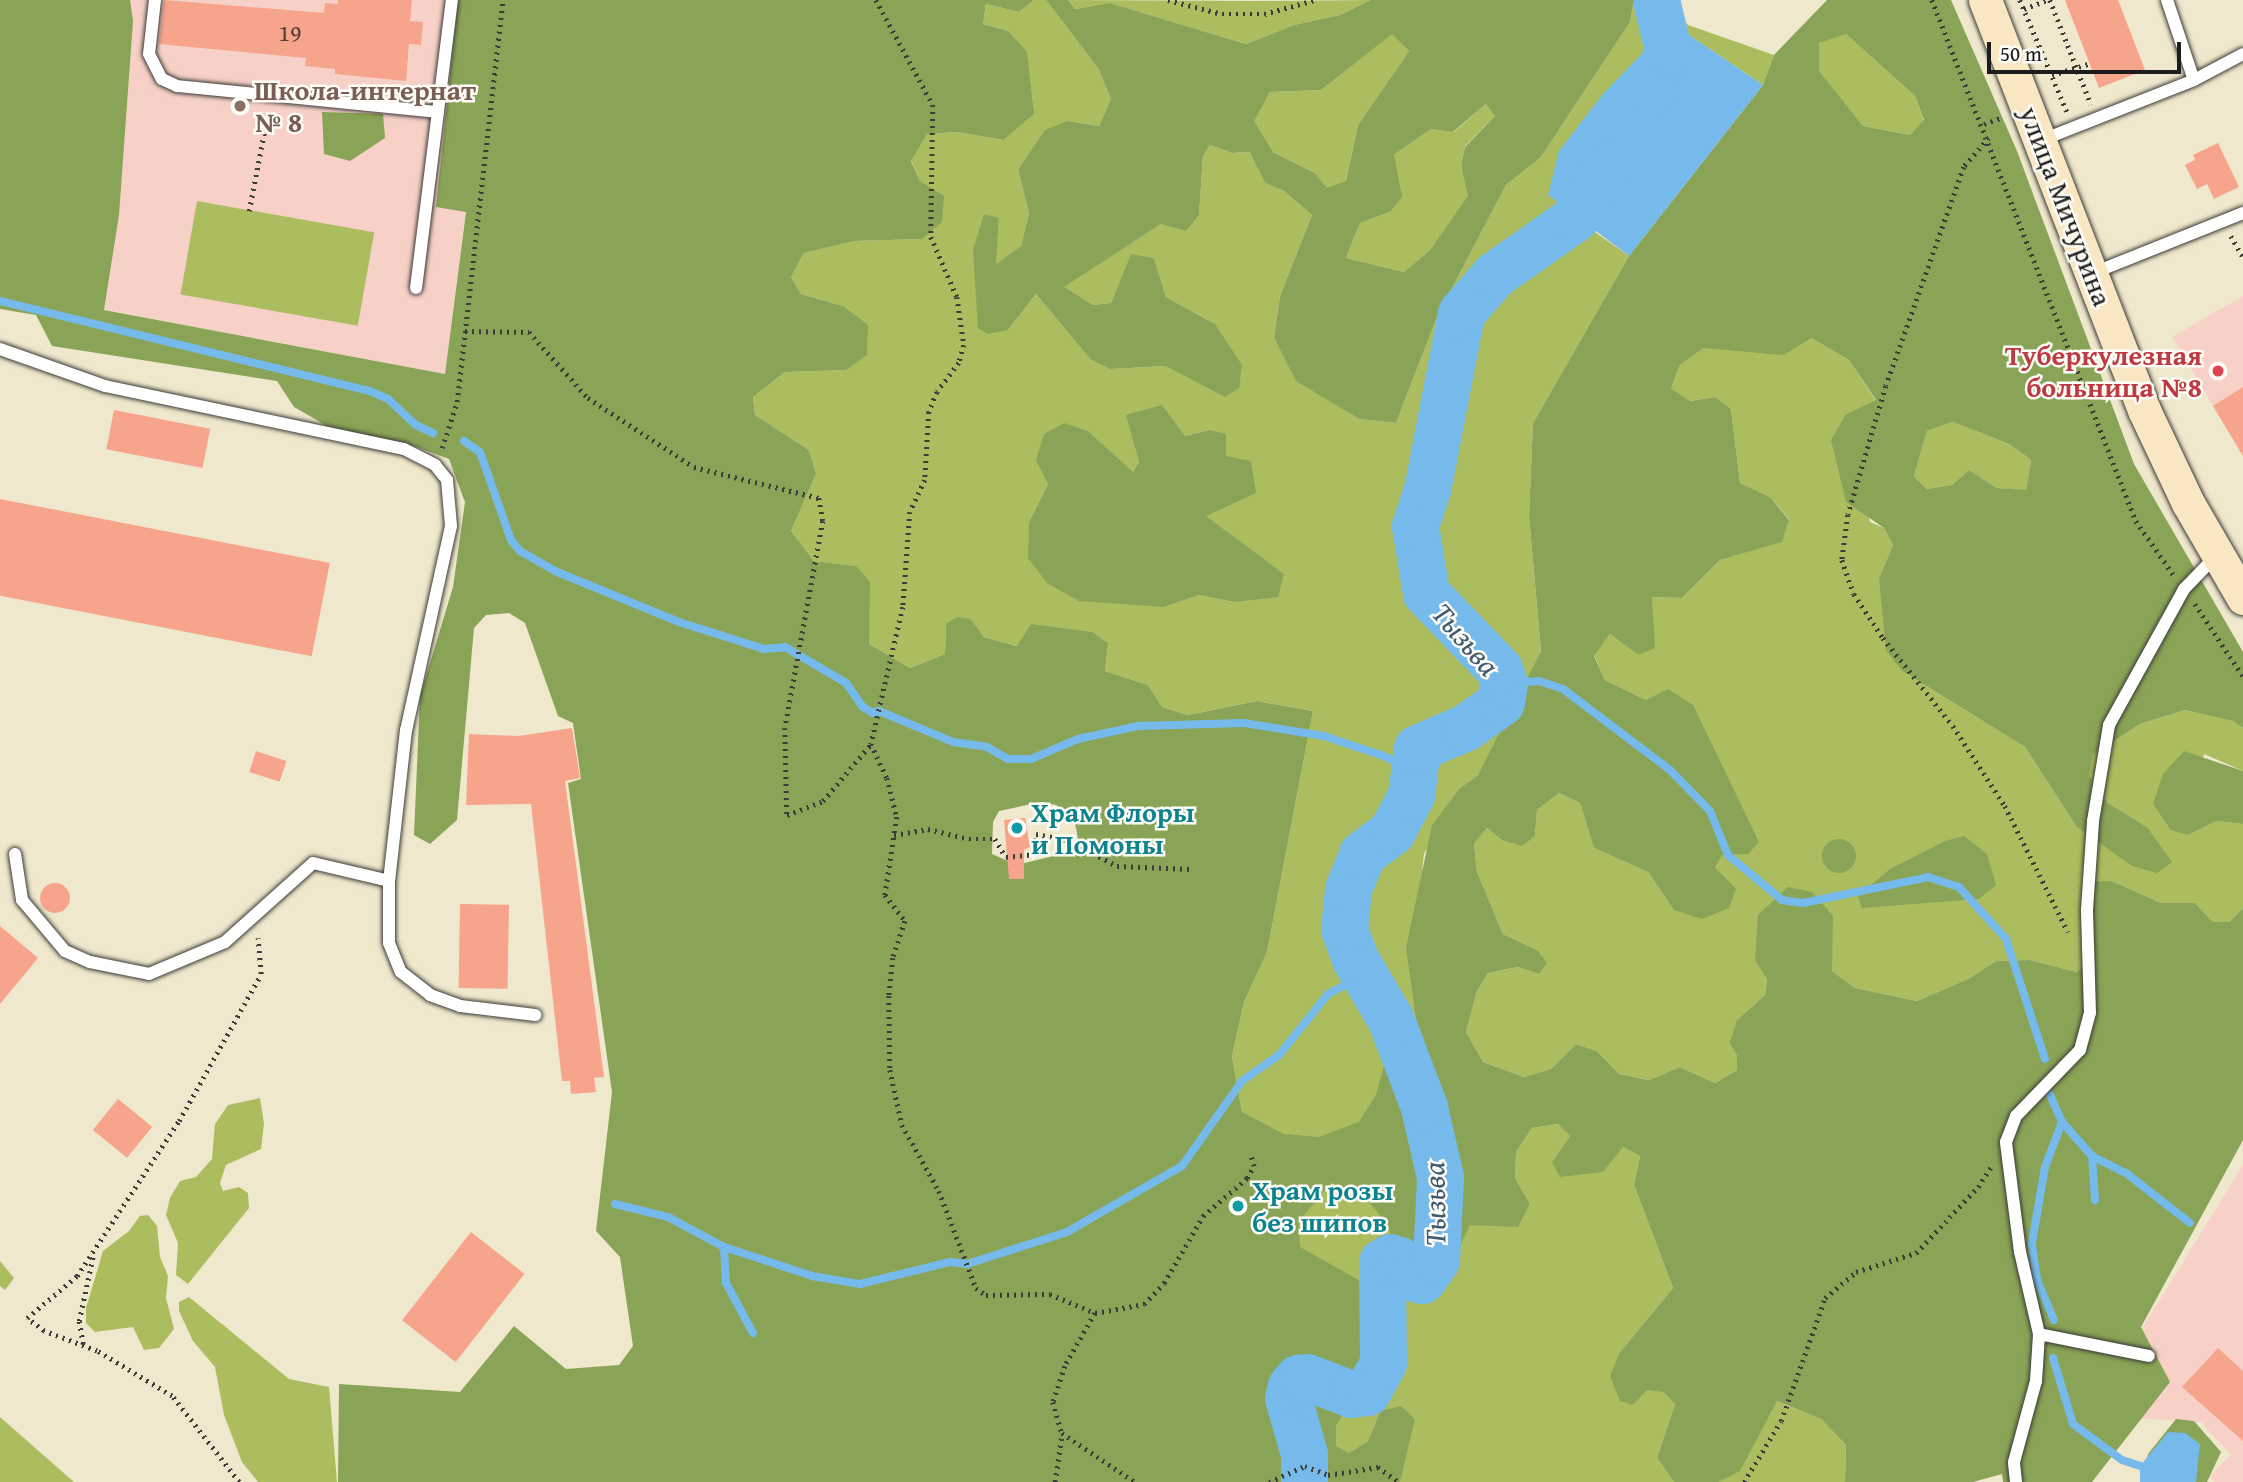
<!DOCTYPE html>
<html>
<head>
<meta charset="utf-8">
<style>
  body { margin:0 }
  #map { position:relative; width:2243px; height:1482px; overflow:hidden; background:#efe8cd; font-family:"Gentium Book Plus",serif }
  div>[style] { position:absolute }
  .built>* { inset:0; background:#f7d1c7 }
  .green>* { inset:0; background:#acbd60; transform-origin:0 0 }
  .forest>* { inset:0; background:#89a456 }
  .round { border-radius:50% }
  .water>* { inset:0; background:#76baec }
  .stream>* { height:8px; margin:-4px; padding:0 4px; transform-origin:4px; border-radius:4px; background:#76baec }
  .river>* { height:47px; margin:-23.5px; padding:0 23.5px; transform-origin:23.5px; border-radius:23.5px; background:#76baec }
  .building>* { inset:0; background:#f6a48c; transform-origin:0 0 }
  .path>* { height:4.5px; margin-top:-2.25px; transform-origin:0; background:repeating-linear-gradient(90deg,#3c3b37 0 2px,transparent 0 7px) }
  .roads { filter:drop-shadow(0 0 2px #3c3b37) drop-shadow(0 0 2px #3c3b37) }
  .lane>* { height:12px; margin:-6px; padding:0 6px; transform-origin:6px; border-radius:6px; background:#fff }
  .secondary>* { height:33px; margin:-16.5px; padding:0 16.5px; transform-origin:16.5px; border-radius:16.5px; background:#f9e7c3 }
  .dots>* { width:19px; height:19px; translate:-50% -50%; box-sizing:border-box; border:4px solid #fdfcf7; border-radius:50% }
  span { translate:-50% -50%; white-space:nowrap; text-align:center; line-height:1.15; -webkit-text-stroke:5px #fdfcf7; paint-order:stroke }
  .number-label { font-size:24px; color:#523e38 }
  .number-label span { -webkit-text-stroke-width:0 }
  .education-label { font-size:28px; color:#785e54; font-weight:700 }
  .left { translate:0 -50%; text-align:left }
  .street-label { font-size:28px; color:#1c1c1c }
  .health-label { font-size:28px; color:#be3a42; font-weight:700 }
  .right { translate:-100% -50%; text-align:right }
  .culture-label { font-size:28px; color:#0d838f; font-weight:700 }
  .water-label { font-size:30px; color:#405b6f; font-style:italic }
  .scale { position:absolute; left:1987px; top:42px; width:194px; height:32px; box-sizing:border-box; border:4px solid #1c1c1c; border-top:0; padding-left:9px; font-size:21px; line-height:24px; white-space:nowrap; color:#1c1c1c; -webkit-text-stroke:5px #fdfcf7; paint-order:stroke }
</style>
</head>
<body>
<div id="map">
  <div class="built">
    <i style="clip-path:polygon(0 0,492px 0,445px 374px,91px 307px)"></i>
    <i style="clip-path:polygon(2243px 296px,2243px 456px,2172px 337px)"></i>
    <i style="clip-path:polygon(2243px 1165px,2243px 1482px,2214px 1482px,2210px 1476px,2231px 1455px,2201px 1422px,2131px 1418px,2138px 1335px)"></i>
  </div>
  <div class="green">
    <i style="clip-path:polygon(evenodd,1034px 0,1046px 0,1098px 68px,1111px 99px,1099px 126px,1068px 121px,1018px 170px,1029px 213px,1021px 246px,995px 265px,999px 219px,984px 214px,1008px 330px,1036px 294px,1091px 360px,1110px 369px,1166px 366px,1215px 324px,1166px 297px,1154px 258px,1131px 255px,1111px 303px,1093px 305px,1063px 287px,1161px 224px,1199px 214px,1203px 156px,1210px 145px,1232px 153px,1251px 152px,1265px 183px,1284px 191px,1312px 215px,1280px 296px,1274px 338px,1296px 380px,1359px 419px,1396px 423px,1437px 317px,1506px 185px,1541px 157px,1630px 22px,1634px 0,1672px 0,1670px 6px,1688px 25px,1774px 55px,1763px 85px,1683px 31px,1575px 218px,1629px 256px,1533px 423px,1529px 516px,1541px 651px,1493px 751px,1478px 775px,1460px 788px,1424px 854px,1419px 900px,1406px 948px,1508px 1225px,1518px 1226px,1530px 1204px,1515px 1178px,1516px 1152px,1532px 1128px,1559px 1124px,1570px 1136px,1552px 1162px,1623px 1147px,1640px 1156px,1634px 1185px,1673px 1288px,1620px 1352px,1647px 1389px,1663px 1392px,1675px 1404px,1657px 1458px,1674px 1482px,1400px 1482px,1402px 1464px,1380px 1411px,1368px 1441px,1349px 1453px,1336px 1447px,1336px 1426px,1367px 1379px,1295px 1254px,1242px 1112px,1232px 1056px,1244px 1002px,1267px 952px,1313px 711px,1257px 701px,1188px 715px,1162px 707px,1148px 685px,1105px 671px,1108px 643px,1093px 632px,1032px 625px,1018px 646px,984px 637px,971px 619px,946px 624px,945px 654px,910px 668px,869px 644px,856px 566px,814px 561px,791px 531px,816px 474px,809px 450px,755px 415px,753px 397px,785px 372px,845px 370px,843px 306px,801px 294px,791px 277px,804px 253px,855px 241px,922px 239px,920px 181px,911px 160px,927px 134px,957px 132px,1003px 140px,1008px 31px,983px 24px,986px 4px,1019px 12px,1034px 0,1127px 415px,1185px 436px,1209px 430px,1225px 457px,1205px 516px,1284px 574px,1233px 602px,1199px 595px,1164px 607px,1029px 522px,1048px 484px,1088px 431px,1133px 473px,1139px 462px,1127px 415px)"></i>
    <i style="clip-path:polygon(1068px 0,1256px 1px,1370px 0,1340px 15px,1294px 25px,1246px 44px,1110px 3px,1075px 9px)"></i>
    <i style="clip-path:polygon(1392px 33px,1409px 51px,1358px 125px,1346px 181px,1327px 189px,1315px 173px,1273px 152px,1253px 121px,1270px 92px,1321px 90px)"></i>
    <i style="clip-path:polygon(1845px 33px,1915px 96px,1924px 121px,1910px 135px,1863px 126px,1818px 71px,1819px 43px)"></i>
    <i style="clip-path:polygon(1486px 104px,1496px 115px,1465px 146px,1461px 165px,1469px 196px,1430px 250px,1404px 272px,1346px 258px,1360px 223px,1390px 212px,1394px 155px,1431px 129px,1454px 132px)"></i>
    <i style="left:197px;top:201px;width:180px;height:95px;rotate:10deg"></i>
    <i style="clip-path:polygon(1811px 338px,1849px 360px,1876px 401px,1846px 414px,1870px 522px,1884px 528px,1893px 545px,1879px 578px,1902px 671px,2025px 747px,2076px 826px,2147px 827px,2108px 803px,2088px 776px,2093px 755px,2140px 724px,2185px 710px,2234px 721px,2243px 728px,2243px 771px,2204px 754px,2188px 835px,2217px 821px,2243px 824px,2243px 908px,2229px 922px,2213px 922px,2195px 903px,2161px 903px,2112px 881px,2089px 961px,2077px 972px,2030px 960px,1996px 961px,1968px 979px,1917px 1001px,1855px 988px,1832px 971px,1832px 916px,1755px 961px,1767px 979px,1765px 995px,1737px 1020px,1737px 1070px,1715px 1083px,1680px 1067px,1649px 1080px,1619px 1074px,1597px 1051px,1576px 1044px,1551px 1069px,1524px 1077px,1483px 1062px,1466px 1032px,1477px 991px,1488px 973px,1518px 967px,1539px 974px,1537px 950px,1503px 934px,1477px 872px,1474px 844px,1487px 828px,1502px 840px,1535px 836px,1537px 810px,1559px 793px,1580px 803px,1594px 848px,1648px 872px,1674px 910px,1723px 854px,1748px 854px,1646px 700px,1605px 680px,1594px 655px,1610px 634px,1638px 655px,1652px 597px,1682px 598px,1720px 560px,1782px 541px,1789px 519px,1770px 497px,1740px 483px,1731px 409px,1715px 397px,1690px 401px,1671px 388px,1680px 365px,1704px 348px)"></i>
    <i style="clip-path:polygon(1953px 422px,2009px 444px,2031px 460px,2026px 491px,1997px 488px,1969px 470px,1952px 485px,1927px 489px,1914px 476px,1927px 431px)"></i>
    <i style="clip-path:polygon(260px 1098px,264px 1124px,261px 1149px,226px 1165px,220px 1183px,223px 1191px,239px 1187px,248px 1193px,249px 1208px,188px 1284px,176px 1275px,178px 1243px,166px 1215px,170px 1198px,180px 1181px,196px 1177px,212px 1159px,215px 1124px,228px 1105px)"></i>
    <i style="clip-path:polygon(148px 1215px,157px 1226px,160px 1257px,168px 1276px,166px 1298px,174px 1329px,159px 1348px,144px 1350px,133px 1327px,95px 1332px,86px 1323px,86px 1308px,103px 1251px,129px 1231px,140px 1216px)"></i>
    <i style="clip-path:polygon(0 1261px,14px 1278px,5px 1290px,0 1286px)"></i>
    <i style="clip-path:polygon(189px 1297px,289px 1379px,329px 1387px,337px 1482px,258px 1482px,242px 1462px,224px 1415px,215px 1367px,193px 1341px,179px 1311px,179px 1302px)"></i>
    <i style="clip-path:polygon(1776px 1401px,1821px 1419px,1846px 1445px,1845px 1482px,1719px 1482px,1740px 1470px)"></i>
    <i style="clip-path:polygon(0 1417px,74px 1482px,0 1482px)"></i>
  </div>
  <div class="forest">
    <i style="clip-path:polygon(evenodd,0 0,130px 0,133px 21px,119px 215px,104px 310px,445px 374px,466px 212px,436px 207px,458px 0,1034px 0,1019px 12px,986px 4px,983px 24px,1008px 31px,1027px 52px,1034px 114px,1003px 140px,957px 132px,927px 134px,911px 161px,920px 181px,944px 196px,942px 222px,922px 239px,855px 241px,804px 253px,791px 277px,801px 294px,843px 306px,868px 325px,867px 355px,846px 370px,785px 372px,753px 397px,755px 415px,809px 450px,816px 474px,791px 531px,814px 561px,856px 566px,870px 582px,869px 644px,910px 668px,945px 654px,946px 624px,957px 617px,971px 619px,984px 637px,1017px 646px,1031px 624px,1093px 632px,1108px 643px,1105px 671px,1148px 685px,1162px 707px,1188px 715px,1257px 701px,1313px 711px,1267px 952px,1244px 1002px,1232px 1056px,1242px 1112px,1284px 1134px,1319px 1137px,1359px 1122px,1376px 1095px,1386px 1058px,1418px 1033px,1406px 948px,1432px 825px,1460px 788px,1478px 775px,1541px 651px,1529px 516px,1533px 423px,1629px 256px,1763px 85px,1774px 55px,1827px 0,1951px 0,2017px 151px,2134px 464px,2243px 652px,2243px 728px,2233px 721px,2185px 710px,2140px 724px,2093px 755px,2089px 776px,2108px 803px,2147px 827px,2172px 862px,2157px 873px,2132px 866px,2076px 826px,2025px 747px,1902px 671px,1886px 650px,1879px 578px,1893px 545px,1884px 528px,1846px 502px,1831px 440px,1846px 414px,1876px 400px,1849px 360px,1811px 338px,1784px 355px,1704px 348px,1680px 365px,1671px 388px,1690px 401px,1715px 397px,1731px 409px,1740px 483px,1770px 497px,1789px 520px,1782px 542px,1720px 560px,1682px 598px,1652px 597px,1655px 648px,1638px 655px,1610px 634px,1594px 656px,1605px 680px,1646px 700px,1668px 689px,1693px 705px,1759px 842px,1748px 854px,1722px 855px,1715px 867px,1736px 889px,1729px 908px,1702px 919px,1674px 910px,1648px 872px,1594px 848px,1580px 803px,1559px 793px,1537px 810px,1535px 836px,1522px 846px,1502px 840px,1487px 828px,1474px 844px,1477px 872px,1503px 934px,1537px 950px,1547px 963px,1539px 974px,1518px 967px,1488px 973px,1477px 991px,1466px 1032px,1483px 1062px,1524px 1077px,1551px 1069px,1576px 1044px,1597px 1051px,1619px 1074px,1649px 1080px,1680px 1067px,1715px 1083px,1737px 1070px,1737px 1055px,1730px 1043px,1737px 1020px,1765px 995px,1767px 979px,1755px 961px,1758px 915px,1788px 887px,1812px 892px,1833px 916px,1832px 971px,1855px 988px,1917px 1001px,1968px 979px,1996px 961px,2030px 960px,2077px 972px,2089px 960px,2093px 882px,2112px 881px,2161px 903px,2195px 903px,2213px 922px,2229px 922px,2243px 908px,2243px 1140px,2141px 1327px,2170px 1382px,2092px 1482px,2003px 1482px,2002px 1474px,1973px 1482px,1845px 1482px,1846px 1445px,1821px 1419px,1777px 1401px,1740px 1471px,1719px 1482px,1674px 1482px,1657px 1458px,1675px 1404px,1663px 1392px,1647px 1390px,1633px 1405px,1620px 1401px,1610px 1376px,1620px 1352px,1673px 1288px,1634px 1185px,1640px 1156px,1623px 1147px,1603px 1172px,1560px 1177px,1552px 1162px,1570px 1136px,1558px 1124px,1532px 1128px,1516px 1152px,1515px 1178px,1530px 1204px,1518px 1227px,1470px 1225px,1447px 1273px,1427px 1275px,1403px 1256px,1383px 1219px,1363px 1195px,1331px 1183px,1299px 1221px,1300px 1247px,1371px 1287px,1377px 1298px,1376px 1353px,1367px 1379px,1336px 1426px,1336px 1446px,1349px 1453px,1368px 1441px,1380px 1411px,1401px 1406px,1415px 1419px,1400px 1482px,338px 1482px,339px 1384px,460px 1392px,514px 1326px,566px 1369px,619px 1365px,633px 1346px,620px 1257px,596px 1231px,612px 1092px,568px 783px,581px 779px,573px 723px,558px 716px,525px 623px,509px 613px,486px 615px,474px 628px,457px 820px,430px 844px,414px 835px,420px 696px,453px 587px,465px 502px,449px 459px,414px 446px,327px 426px,294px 407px,277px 381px,52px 346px,36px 315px,0 309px,0 0,1846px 34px,1915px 96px,1924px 120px,1910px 135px,1863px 126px,1819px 71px,1819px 43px,1846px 34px,0 0,1953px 422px,2009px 444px,2031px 460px,2026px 490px,1997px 488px,1969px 470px,1952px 485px,1927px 489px,1914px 476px,1927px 431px,1953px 422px,0 0,1041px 802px,1056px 805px,1074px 817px,1078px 839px,1069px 852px,1017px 865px,992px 854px,993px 822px,999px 811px,1041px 802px)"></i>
    <i style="clip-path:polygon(evenodd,1046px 0,1068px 0,1075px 9px,1110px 3px,1246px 44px,1294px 25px,1340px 15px,1370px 0,1634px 0,1630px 22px,1541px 157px,1506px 185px,1437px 317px,1396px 423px,1359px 419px,1296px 381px,1274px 338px,1280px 296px,1312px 215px,1284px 191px,1265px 183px,1250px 152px,1232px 153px,1210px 145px,1203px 156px,1199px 215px,1186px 231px,1161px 224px,1064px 287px,1093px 305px,1111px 303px,1131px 254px,1154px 258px,1166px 297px,1215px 324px,1242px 365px,1239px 388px,1225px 397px,1166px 366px,1110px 369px,1091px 360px,1036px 294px,1008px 330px,988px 334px,978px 328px,973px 250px,984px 214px,999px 218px,996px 264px,1021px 246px,1029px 213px,1018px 170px,1045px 130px,1068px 121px,1099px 126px,1111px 99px,1098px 68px,1046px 0,1392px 34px,1409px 51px,1358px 125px,1346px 181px,1327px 188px,1315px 173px,1273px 152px,1254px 121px,1270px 92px,1321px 90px,1392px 34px,1046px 0,1486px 104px,1495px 116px,1465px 147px,1461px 165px,1468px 196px,1430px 250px,1404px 272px,1346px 258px,1360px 223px,1390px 212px,1402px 197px,1394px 155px,1431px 129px,1453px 132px,1486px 104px)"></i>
    <i style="clip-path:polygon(322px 112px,383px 114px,385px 138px,350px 161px,324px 154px)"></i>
    <i style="clip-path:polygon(1162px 405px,1185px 436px,1209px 430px,1226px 434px,1226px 456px,1251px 461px,1256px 493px,1206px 516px,1284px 574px,1278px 597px,1233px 602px,1199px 595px,1164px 607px,1079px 601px,1047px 583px,1028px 558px,1029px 522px,1048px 484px,1036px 460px,1044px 434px,1064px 423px,1088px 431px,1133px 472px,1139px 462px,1126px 415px)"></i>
    <i style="clip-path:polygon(2184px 751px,2243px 771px,2243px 824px,2217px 821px,2188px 835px,2171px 830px,2153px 804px,2163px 774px)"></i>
    <i style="clip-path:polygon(1964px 836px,1987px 854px,1996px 885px,1979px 899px,1862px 908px,1858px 896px,1890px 869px,1945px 841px)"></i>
    <i class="round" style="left:1822px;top:839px;width:34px;height:34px"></i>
    <i style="clip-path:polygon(2176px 1419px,2194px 1421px,2221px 1452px,2207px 1482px,2145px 1482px,2148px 1454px)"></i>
  </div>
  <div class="water">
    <i style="clip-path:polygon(1664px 31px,1683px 31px,1763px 85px,1629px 256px,1548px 195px,1559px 151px,1603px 94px)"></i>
    <i style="clip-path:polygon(2168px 1432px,2185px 1433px,2200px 1444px,2196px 1482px,2140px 1482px,2140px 1466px)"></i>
  </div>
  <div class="stream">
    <i style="left:0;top:301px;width:381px;rotate:13.7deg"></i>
    <i style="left:370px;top:391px;width:20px;rotate:24deg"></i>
    <i style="left:388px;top:399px;width:38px;rotate:43deg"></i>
    <i style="left:416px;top:425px;width:19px;rotate:25deg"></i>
    <i style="left:464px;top:441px;width:19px;rotate:35deg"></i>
    <i style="left:480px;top:452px;width:93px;rotate:70.6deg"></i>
    <i style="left:511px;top:540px;width:14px;rotate:51deg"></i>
    <i style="left:520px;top:551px;width:40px;rotate:29.7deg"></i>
    <i style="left:555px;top:571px;width:134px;rotate:22.4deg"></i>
    <i style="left:679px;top:622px;width:89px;rotate:17.6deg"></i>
    <i style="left:764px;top:649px;width:21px;rotate:-5deg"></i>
    <i style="left:785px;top:647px;width:71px;rotate:30.5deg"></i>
    <i style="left:846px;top:683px;width:29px;rotate:55deg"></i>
    <i style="left:863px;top:707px;width:12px;rotate:31deg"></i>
    <i style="left:873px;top:713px;width:6px;rotate:-18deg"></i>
    <i style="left:879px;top:711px;width:80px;rotate:22.7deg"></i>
    <i style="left:953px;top:742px;width:34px;rotate:8deg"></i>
    <i style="left:987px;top:747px;width:24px;rotate:30deg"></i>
    <i style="left:1008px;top:759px;width:23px"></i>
    <i style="left:1031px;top:759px;width:51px;rotate:-23.1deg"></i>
    <i style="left:1078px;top:739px;width:61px;rotate:-12.2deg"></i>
    <i style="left:1138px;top:726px;width:106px;rotate:-1.6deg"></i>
    <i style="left:1244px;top:723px;width:81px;rotate:9.2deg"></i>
    <i style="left:1324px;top:736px;width:60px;rotate:18.4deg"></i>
    <i style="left:1381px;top:755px;width:19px;rotate:25deg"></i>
    <i style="left:1398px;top:763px;width:21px;rotate:49deg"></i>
    <i style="left:1504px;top:683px;width:35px;rotate:-3deg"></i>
    <i style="left:1539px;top:681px;width:25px;rotate:18deg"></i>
    <i style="left:1563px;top:689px;width:134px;rotate:37.1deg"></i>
    <i style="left:1670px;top:770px;width:57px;rotate:45.7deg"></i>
    <i style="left:1710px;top:811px;width:48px;rotate:67.8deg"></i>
    <i style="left:1728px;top:855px;width:70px;rotate:39.8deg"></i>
    <i style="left:1782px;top:900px;width:21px;rotate:8deg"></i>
    <i style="left:1803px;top:903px;width:128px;rotate:-11.7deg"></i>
    <i style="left:1928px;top:877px;width:33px;rotate:18deg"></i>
    <i style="left:1959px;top:887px;width:70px;rotate:47.9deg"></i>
    <i style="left:2006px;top:939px;width:126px;rotate:72deg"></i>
    <i style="left:2050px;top:1095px;width:30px;rotate:66deg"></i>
    <i style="left:2062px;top:1122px;width:45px;rotate:48.6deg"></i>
    <i style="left:2092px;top:1156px;width:38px;rotate:27deg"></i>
    <i style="left:2126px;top:1173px;width:81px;rotate:38deg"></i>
    <i style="left:2092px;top:1156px;width:44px;rotate:86.1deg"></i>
    <i style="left:615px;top:1204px;width:55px;rotate:13.8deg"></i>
    <i style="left:668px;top:1217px;width:64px;rotate:28.2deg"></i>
    <i style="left:724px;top:1247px;width:93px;rotate:18.2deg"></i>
    <i style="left:812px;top:1276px;width:49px;rotate:9.5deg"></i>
    <i style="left:860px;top:1284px;width:93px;rotate:-13.7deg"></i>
    <i style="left:950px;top:1262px;width:17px;rotate:7deg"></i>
    <i style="left:967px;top:1264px;width:105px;rotate:-17.7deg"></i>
    <i style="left:1067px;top:1232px;width:133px;rotate:-29.9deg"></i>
    <i style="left:1182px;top:1166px;width:104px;rotate:-54.8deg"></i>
    <i style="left:1242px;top:1081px;width:45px;rotate:-35.1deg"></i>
    <i style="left:1279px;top:1055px;width:78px;rotate:-51.2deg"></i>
    <i style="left:1328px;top:994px;width:40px;rotate:-28deg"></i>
    <i style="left:724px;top:1247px;width:36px;rotate:87deg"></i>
    <i style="left:726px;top:1283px;width:57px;rotate:61.6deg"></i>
    <i style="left:2054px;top:1320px;width:43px;rotate:-113deg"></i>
    <i style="left:2037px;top:1280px;width:37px;rotate:-98deg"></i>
    <i style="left:2032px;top:1243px;width:77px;rotate:-80.3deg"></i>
    <i style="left:2045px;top:1167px;width:48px;rotate:-69.3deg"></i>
    <i style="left:2053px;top:1358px;width:69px;rotate:73.1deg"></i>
    <i style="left:2073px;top:1424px;width:61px;rotate:36.3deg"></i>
    <i style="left:2122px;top:1460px;width:19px;rotate:18deg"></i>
  </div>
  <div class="river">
    <i style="left:1652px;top:92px;width:45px;rotate:-69.1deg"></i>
    <i style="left:1668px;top:50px;width:51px;rotate:-103.5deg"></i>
    <i style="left:1304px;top:1482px;width:28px;rotate:-90deg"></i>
    <i style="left:1304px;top:1454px;width:58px;rotate:-105.9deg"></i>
    <i style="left:1288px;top:1398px;width:12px;rotate:-76deg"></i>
    <i style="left:1291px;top:1386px;width:11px;rotate:-49deg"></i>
    <i style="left:1298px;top:1378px;width:9px;rotate:-6deg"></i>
    <i style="left:1307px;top:1377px;width:47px;rotate:21.1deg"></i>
    <i style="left:1351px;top:1394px;width:16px;rotate:-7deg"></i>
    <i style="left:1367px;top:1392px;width:33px;rotate:-61deg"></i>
    <i style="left:1383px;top:1363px;width:101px;rotate:-90.6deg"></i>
    <i style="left:1382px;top:1262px;width:9px;rotate:-32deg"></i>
    <i style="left:1390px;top:1257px;width:9px;rotate:18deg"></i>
    <i style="left:1399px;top:1260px;width:23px;rotate:50deg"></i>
    <i style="left:1414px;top:1278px;width:8px;rotate:14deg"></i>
    <i style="left:1422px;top:1280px;width:24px;rotate:-55deg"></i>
    <i style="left:1436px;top:1260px;width:83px;rotate:-87.2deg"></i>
    <i style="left:1440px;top:1177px;width:72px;rotate:-102.9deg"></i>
    <i style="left:1424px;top:1107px;width:93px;rotate:-110.8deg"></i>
    <i style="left:1391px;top:1020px;width:71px;rotate:-120.5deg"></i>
    <i style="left:1355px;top:959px;width:32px;rotate:-110deg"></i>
    <i style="left:1344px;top:929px;width:40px;rotate:-84.3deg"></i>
    <i style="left:1348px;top:889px;width:38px;rotate:-68deg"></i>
    <i style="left:1362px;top:854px;width:38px;rotate:-37deg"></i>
    <i style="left:1392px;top:831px;width:41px;rotate:-62.2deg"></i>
    <i style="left:1411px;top:795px;width:47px;rotate:-82.7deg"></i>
    <i style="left:1417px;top:748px;width:53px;rotate:-23.2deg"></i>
    <i style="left:1466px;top:727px;width:43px;rotate:-35.5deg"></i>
    <i style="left:1501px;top:702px;width:19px;rotate:-81deg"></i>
    <i style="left:1504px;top:683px;width:15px;rotate:-110deg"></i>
    <i style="left:1499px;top:669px;width:105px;rotate:-133.8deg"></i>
    <i style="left:1426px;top:593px;width:68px;rotate:-99.3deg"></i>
    <i style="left:1415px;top:526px;width:38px;rotate:-72deg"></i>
    <i style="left:1427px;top:490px;width:180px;rotate:-79.1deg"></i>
    <i style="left:1461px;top:313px;width:50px;rotate:-49deg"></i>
    <i style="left:1494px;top:275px;width:99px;rotate:-35.1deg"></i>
    <i style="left:1575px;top:218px;width:64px;rotate:-56.6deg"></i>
  </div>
  <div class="building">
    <i style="clip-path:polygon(164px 0,324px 13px,325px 3px,338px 4px,338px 0,412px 0,410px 21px,423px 22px,421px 45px,409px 44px,406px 81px,335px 74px,335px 69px,305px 66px,306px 58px,159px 44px)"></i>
    <i style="clip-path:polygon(2065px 0,2118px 0,2145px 70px,2099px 88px)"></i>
    <i style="clip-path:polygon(2218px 143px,2239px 187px,2214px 199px,2207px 184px,2197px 189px,2185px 165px,2195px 160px,2193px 155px)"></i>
    <i style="clip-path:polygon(2243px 387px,2243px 456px,2213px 406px)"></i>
    <i style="left:114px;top:410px;width:98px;height:40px;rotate:11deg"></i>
    <i style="left:0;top:499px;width:336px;height:95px;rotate:11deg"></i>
    <i style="clip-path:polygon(572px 728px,580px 778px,565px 781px,604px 1077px,594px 1078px,596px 1092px,571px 1094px,570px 1081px,562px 1081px,531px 804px,466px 805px,469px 734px,519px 736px)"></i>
    <i style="left:256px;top:751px;width:32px;height:22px;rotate:18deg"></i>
    <i style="clip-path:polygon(1025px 818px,1030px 847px,1024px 850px,1024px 879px,1009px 879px,1004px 820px)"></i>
    <i class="round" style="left:40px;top:883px;width:30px;height:30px"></i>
    <i style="left:460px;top:904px;width:49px;height:84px;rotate:1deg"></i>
    <i style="clip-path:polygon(0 926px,38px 958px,0 1004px)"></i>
    <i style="left:118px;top:1099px;width:44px;height:40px;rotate:39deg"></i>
    <i style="left:471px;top:1232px;width:68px;height:112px;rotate:38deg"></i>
    <i style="clip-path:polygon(2218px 1348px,2243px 1371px,2243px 1441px,2182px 1387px)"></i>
  </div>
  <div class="path">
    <i style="left:876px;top:0;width:119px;rotate:61.5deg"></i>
    <i style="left:933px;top:105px;width:132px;rotate:90.9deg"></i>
    <i style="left:931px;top:237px;width:65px;rotate:66.6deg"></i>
    <i style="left:957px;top:297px;width:49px;rotate:81.7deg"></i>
    <i style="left:964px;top:345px;width:19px;rotate:106deg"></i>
    <i style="left:959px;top:363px;width:36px;rotate:127deg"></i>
    <i style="left:937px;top:392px;width:22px;rotate:112deg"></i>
    <i style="left:929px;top:412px;width:68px;rotate:93.4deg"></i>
    <i style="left:925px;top:480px;width:35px;rotate:115deg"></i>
    <i style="left:910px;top:512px;width:95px;rotate:94.2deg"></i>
    <i style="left:903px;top:607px;width:141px;rotate:103.1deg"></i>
    <i style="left:871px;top:744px;width:38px;rotate:65deg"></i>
    <i style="left:887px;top:778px;width:40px;rotate:75.6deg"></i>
    <i style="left:897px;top:817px;width:79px;rotate:98.7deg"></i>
    <i style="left:885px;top:895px;width:33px;rotate:52deg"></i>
    <i style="left:905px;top:921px;width:39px;rotate:108deg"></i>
    <i style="left:893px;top:958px;width:38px;rotate:96deg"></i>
    <i style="left:889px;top:996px;width:74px;rotate:89.2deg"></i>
    <i style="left:890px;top:1070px;width:56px;rotate:77.7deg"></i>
    <i style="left:902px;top:1125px;width:76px;rotate:60.7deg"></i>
    <i style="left:939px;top:1191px;width:104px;rotate:69.1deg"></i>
    <i style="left:976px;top:1288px;width:12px;rotate:35deg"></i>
    <i style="left:986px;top:1295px;width:64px;rotate:-0.9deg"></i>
    <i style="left:1050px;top:1294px;width:49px;rotate:22.9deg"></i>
    <i style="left:1095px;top:1313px;width:50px;rotate:-10.4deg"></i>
    <i style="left:1144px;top:1304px;width:29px;rotate:-46deg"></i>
    <i style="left:1164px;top:1283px;width:78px;rotate:-59.8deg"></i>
    <i style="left:1203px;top:1216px;width:58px;rotate:-40.8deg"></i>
    <i style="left:1247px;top:1178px;width:14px;rotate:-60deg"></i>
    <i style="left:1254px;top:1166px;width:10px;rotate:-107deg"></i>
    <i style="left:1168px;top:0;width:56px;rotate:14.5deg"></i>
    <i style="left:1222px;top:14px;width:42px"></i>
    <i style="left:1264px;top:14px;width:53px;rotate:-15.4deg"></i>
    <i style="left:1932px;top:0;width:560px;rotate:68.62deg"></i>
    <i style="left:2136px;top:521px;width:65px;rotate:55.1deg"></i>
    <i style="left:2020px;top:0;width:121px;rotate:67.2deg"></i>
    <i style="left:2050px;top:0;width:112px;rotate:68.5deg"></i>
    <i style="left:2024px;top:9px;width:25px;rotate:-21deg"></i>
    <i style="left:2052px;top:75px;width:39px;rotate:-17deg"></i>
    <i style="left:1984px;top:124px;width:20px;rotate:-20deg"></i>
    <i style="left:1989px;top:138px;width:38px;rotate:131deg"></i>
    <i style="left:1964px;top:167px;width:232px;rotate:109.6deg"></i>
    <i style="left:1886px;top:386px;width:134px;rotate:106.4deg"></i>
    <i style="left:1848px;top:515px;width:45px;rotate:97.6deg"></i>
    <i style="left:1842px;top:560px;width:36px;rotate:71deg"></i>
    <i style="left:1854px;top:594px;width:53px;rotate:56.6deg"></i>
    <i style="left:1883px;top:638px;width:112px;rotate:51.5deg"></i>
    <i style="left:1953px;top:726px;width:95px;rotate:57deg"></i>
    <i style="left:2005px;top:806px;width:141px;rotate:63.4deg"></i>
    <i style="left:249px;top:211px;width:101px;rotate:-79.1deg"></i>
    <i style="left:2231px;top:236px;width:24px;rotate:60deg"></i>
    <i style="left:465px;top:331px;width:64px;rotate:0.9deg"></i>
    <i style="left:529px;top:332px;width:89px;rotate:48.2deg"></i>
    <i style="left:588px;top:398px;width:126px;rotate:33.1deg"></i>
    <i style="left:694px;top:467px;width:129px;rotate:13.9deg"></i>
    <i style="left:819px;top:498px;width:23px;rotate:80deg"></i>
    <i style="left:823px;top:521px;width:210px;rotate:100.4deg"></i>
    <i style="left:785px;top:728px;width:87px;rotate:88.7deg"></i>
    <i style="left:787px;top:815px;width:39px;rotate:-21deg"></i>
    <i style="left:823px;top:801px;width:75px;rotate:-49.9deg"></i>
    <i style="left:442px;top:448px;width:48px;rotate:-71.9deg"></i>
    <i style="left:457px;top:402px;width:405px;rotate:-83.5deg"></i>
    <i style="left:2195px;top:604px;width:87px;rotate:56.3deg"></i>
    <i style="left:894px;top:835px;width:35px;rotate:-10deg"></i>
    <i style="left:928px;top:829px;width:42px;rotate:13.7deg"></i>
    <i style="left:969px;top:839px;width:26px"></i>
    <i style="left:995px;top:839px;width:21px;rotate:59deg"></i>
    <i style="left:1006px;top:857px;width:27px;rotate:-6deg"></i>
    <i style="left:1033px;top:854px;width:20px;rotate:-81deg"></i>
    <i style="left:1036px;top:834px;width:33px;rotate:11deg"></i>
    <i style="left:1068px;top:840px;width:55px;rotate:28deg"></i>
    <i style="left:1117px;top:866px;width:74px;rotate:2.3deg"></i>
    <i style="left:1095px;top:1313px;width:61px;rotate:119.5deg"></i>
    <i style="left:1065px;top:1366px;width:38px;rotate:108deg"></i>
    <i style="left:1053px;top:1402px;width:32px;rotate:74deg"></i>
    <i style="left:1062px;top:1433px;width:88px;rotate:33.9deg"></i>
    <i style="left:83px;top:1344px;width:23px;rotate:-100deg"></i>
    <i style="left:79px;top:1321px;width:66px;rotate:-77.8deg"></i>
    <i style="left:239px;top:1482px;width:109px;rotate:-127.9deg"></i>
    <i style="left:172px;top:1396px;width:87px;rotate:-149deg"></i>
    <i style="left:97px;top:1351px;width:57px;rotate:-159.3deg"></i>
    <i style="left:44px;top:1331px;width:21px;rotate:-143deg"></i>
    <i style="left:27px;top:1318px;width:65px;rotate:-40deg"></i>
    <i style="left:77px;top:1276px;width:186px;rotate:-56.7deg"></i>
    <i style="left:179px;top:1121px;width:168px;rotate:-60.8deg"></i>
    <i style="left:261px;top:974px;width:36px;rotate:-95deg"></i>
    <i style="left:1055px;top:1482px;width:49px;rotate:-81.9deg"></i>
    <i style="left:1269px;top:1482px;width:39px;rotate:-24deg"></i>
    <i style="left:1305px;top:1466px;width:25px;rotate:21deg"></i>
    <i style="left:1328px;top:1475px;width:51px;rotate:-9.1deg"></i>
    <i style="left:1378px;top:1467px;width:26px;rotate:36deg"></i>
    <i style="left:1744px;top:1482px;width:71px;rotate:-58.8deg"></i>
    <i style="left:1781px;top:1421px;width:131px;rotate:-70.3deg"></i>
    <i style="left:1825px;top:1298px;width:40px;rotate:-40deg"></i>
    <i style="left:1856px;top:1272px;width:63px;rotate:-17.6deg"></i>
    <i style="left:1916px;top:1253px;width:91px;rotate:-46.8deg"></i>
    <i style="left:1978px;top:1187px;width:24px;rotate:-57deg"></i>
  </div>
  <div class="roads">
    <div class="lane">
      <i style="left:155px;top:0;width:54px;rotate:96.3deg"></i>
      <i style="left:149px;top:54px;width:28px;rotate:63deg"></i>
      <i style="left:162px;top:79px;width:17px;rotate:25deg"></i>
      <i style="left:177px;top:86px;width:262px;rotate:5.7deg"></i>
      <i style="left:2167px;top:0;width:84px;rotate:71.4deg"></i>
      <i style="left:2042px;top:140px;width:163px;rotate:-21.5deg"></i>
      <i style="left:2194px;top:80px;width:55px;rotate:-28deg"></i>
      <i style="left:2093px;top:273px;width:162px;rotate:-21.8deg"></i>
      <i style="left:416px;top:288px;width:290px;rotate:-82.9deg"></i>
      <i style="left:0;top:349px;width:111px;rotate:19.4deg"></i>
      <i style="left:105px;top:386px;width:306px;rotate:11.9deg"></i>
      <i style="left:404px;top:449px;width:35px;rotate:27deg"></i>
      <i style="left:435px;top:465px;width:19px;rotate:51deg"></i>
      <i style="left:447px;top:480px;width:46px;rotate:85deg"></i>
      <i style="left:451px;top:526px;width:209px;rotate:102.4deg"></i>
      <i style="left:406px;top:730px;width:152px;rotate:96.4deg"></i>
      <i style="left:389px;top:881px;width:62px;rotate:90deg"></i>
      <i style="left:389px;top:943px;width:31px;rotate:68deg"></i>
      <i style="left:401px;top:972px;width:37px;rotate:38deg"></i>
      <i style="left:430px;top:995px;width:32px;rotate:20deg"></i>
      <i style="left:460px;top:1006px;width:76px;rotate:6.8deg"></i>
      <i style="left:15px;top:854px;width:47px;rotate:81.3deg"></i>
      <i style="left:22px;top:900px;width:67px;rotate:49.9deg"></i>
      <i style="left:65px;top:951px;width:27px;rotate:24deg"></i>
      <i style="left:90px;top:962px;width:60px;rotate:11.5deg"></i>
      <i style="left:149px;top:974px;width:82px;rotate:-22.8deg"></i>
      <i style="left:225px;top:942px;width:118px;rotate:-41.9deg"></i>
      <i style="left:313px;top:863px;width:78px;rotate:13.3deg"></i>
      <i style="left:2039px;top:1334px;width:112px;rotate:11.3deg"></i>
      <i style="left:2016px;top:1482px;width:20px;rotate:-96deg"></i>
      <i style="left:2014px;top:1462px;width:84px;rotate:-74.8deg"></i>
      <i style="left:2036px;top:1381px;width:47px;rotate:-86.3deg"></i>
      <i style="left:2039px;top:1334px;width:84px;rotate:-103deg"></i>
      <i style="left:2020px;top:1252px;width:111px;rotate:-97.3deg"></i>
      <i style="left:2006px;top:1142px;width:28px;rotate:-69deg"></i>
      <i style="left:2016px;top:1116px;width:92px;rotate:-45.9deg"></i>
      <i style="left:2080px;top:1050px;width:38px;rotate:-75deg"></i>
      <i style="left:2090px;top:1013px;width:103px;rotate:-91.7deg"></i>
      <i style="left:2087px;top:910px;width:89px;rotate:-86.1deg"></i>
      <i style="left:2093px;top:821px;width:97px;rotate:-80.5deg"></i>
      <i style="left:2109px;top:725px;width:155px;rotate:-61.1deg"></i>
      <i style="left:2184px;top:589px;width:47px;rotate:-45.9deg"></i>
    </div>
    <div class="secondary">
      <i style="left:1985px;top:0;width:440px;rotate:68.8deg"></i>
      <i style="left:2144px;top:410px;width:103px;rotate:64.7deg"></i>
      <i style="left:2188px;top:503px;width:110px;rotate:59.9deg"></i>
    </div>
  </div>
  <div class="dots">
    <i style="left:240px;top:106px;background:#8d6e63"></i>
    <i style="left:2218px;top:371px;background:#e0444e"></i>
    <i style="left:1017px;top:828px;background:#0f9aa8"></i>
    <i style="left:1238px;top:1206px;background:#0f9aa8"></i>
  </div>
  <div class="number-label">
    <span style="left:290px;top:33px">19</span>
  </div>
  <div class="education-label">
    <span class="left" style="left:254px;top:106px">Школа-интернат<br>№ 8</span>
  </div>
  <div class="street-label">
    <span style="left:2066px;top:206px;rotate:69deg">улица Мичурина</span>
  </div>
  <div class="health-label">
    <span class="right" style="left:2202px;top:371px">Туберкулезная<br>больница №8</span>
  </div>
  <div class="culture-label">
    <span class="left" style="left:1031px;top:828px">Храм Флоры<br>и Помоны</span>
    <span class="left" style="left:1252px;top:1206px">Храм розы<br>без шипов</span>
  </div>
  <div class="water-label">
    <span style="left:1466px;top:639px;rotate:49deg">Тызьва</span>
    <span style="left:1434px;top:1204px;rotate:-91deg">Тызьва</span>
  </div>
  <div class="scale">50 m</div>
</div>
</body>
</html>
